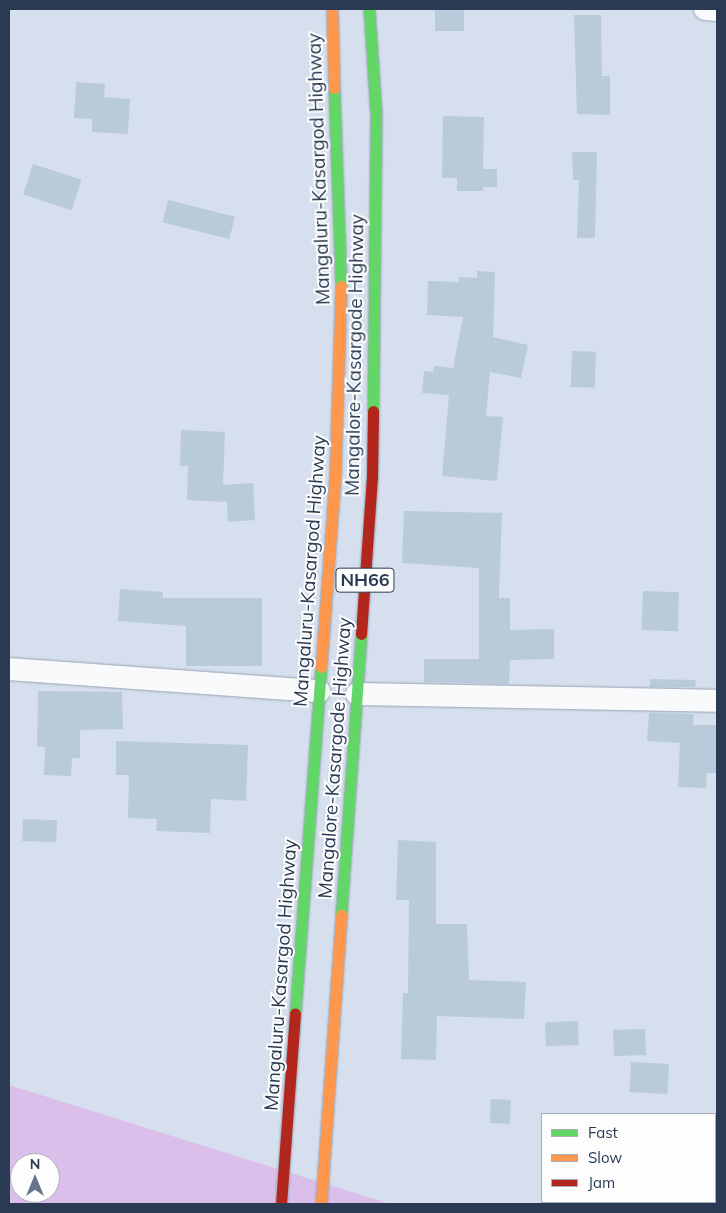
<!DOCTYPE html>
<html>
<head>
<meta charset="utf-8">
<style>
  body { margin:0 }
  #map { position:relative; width:726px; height:1213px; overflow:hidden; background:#d6dfed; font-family:Mulish,sans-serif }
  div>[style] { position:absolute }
  .water>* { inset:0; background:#dbbeea }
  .building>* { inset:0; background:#b9cada; transform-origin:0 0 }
  .roads { filter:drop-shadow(0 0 1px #98a3b4) drop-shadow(0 0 1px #98a3b4) }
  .street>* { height:22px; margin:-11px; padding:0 11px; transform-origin:11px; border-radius:11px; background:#f9fafc }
  .fast>* { height:11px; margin:-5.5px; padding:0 5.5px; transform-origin:5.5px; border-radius:5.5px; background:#63d668 }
  .slow>* { height:11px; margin:-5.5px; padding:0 5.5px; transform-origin:5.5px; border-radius:5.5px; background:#ff974d }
  .jam>* { height:11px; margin:-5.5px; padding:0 5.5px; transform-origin:5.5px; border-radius:5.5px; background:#b3261e }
  span { translate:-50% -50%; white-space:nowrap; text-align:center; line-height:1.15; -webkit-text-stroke:4px #fdfdfd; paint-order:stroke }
  .shield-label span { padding:1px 4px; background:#fdfdfd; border:1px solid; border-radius:4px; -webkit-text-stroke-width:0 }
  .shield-label { font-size:18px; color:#2a3a53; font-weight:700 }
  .street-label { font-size:19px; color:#2a3a53 }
  .frame { position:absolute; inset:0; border:10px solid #2a3a53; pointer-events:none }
  .legend { position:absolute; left:541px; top:1113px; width:175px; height:90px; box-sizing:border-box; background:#fdfdfd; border:1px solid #a9afb9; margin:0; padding:6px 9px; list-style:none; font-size:15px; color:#2a3a53 }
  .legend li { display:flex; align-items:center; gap:10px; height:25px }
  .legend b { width:25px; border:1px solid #a9afb9 }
  .north { position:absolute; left:10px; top:1153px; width:50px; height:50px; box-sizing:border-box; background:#fdfdfd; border:1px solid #a9afb9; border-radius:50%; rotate:0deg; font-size:14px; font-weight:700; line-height:20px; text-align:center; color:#2a3a53 }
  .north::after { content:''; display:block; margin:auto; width:18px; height:22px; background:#667489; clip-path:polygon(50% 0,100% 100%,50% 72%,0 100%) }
</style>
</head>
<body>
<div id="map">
  <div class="water">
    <i style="clip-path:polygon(evenodd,9px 1085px,390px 1204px,9px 1204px,9px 1085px,20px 1163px,50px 1163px,50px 1193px,20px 1193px,20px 1163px)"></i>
  </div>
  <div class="building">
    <i style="left:435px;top:9px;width:29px;height:22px"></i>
    <i style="clip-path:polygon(574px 15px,601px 15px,602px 76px,610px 76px,610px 115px,577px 114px)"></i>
    <i style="clip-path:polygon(76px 82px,105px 84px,104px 97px,130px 99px,128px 134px,92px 132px,92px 119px,74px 118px)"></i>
    <i style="clip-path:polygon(443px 116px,484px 117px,483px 169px,497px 169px,497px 187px,483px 187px,483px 191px,457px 191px,457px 178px,442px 178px)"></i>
    <i style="clip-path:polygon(572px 152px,597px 152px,595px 238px,577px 238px,579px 180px,573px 180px)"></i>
    <i style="left:33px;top:164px;width:51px;height:32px;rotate:18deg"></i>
    <i style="left:168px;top:200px;width:69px;height:23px;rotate:14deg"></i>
    <i style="clip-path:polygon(477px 271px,495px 272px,493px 337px,528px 345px,521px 378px,490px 372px,486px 416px,503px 417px,497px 481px,442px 476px,449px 395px,422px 393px,424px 371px,433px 372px,434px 366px,453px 368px,463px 317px,427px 315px,428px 281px,459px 282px,459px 277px,477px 278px)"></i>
    <i style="left:572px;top:351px;width:24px;height:36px;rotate:2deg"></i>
    <i style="clip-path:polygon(181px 430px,225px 432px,223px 485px,253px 483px,255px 520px,228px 522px,227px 502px,187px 500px,188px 466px,180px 466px)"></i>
    <i style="clip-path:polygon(404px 511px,502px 513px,499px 598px,510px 598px,510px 630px,554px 629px,554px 659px,510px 660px,509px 684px,424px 682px,424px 659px,479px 659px,479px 568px,402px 563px)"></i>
    <i style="clip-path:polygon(120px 589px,163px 592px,163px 598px,262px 598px,262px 666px,186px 666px,186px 626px,118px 621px)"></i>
    <i style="left:643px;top:591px;width:36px;height:39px;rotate:2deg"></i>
    <i style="clip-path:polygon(650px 679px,696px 680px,695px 687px,650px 687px)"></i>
    <i style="clip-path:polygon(38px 691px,122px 692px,123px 729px,80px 730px,80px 758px,72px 758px,71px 776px,44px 775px,45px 747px,37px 747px)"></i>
    <i style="clip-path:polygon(649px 713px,694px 714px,693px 725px,717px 725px,717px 773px,707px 773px,706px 788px,678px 787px,680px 743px,647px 741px)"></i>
    <i style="clip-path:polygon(116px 741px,248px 745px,246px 801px,211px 799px,210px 833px,156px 831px,157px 819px,128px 818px,129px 775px,116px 775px)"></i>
    <i style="left:23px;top:819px;width:34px;height:22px;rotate:2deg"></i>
    <i style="clip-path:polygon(398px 840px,436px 842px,436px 924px,467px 924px,469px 980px,526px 982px,524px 1019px,437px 1016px,436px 1060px,401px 1059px,403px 993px,408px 993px,409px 900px,396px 900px)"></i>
    <i style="left:578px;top:1021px;width:24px;height:33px;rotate:88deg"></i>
    <i style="left:645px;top:1029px;width:26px;height:32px;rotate:88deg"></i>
    <i style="left:631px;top:1062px;width:38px;height:30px;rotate:3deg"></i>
    <i style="left:491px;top:1099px;width:20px;height:24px;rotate:3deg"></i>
  </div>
  <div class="roads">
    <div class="street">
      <i style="left:705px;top:9px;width:12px;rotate:5deg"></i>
      <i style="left:9px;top:669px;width:311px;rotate:4.1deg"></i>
      <i style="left:357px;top:694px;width:360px;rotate:1.1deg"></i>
    </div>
    <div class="fast">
      <i style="left:369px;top:9px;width:106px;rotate:86.2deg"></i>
      <i style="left:376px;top:115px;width:296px;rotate:90.6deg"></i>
      <i style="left:334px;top:88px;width:198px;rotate:88deg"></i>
      <i style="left:341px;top:915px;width:282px;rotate:-85.9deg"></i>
      <i style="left:295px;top:1014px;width:348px;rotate:-85.7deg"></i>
    </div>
    <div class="slow">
      <i style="left:332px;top:9px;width:79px;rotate:88.5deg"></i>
      <i style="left:321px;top:667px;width:192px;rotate:-85.8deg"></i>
      <i style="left:335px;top:476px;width:190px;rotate:-88.2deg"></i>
      <i style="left:321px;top:1204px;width:290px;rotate:-86deg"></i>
    </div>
    <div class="jam">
      <i style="left:361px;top:634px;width:157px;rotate:-86deg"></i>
      <i style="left:372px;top:477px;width:66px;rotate:-89.1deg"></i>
      <i style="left:281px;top:1204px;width:191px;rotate:-85.8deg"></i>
    </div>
  </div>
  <div class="shield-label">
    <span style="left:365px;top:580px">NH66</span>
  </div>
  <div class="street-label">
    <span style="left:319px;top:169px;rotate:-92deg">Mangaluru-Kasargod Highway</span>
    <span style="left:355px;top:355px;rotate:-89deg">Mangalore-Kasargode Highway</span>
    <span style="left:310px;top:571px;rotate:-86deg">Mangaluru-Kasargod Highway</span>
    <span style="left:335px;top:758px;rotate:-86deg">Mangalore-Kasargode Highway</span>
    <span style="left:281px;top:975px;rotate:-86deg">Mangaluru-Kasargod Highway</span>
  </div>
  <div class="frame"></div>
  <ul class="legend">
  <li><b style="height:6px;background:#63d668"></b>Fast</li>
  <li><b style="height:6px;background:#ff974d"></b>Slow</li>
  <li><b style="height:6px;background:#b3261e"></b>Jam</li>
  </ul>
  <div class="north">N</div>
</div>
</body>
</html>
